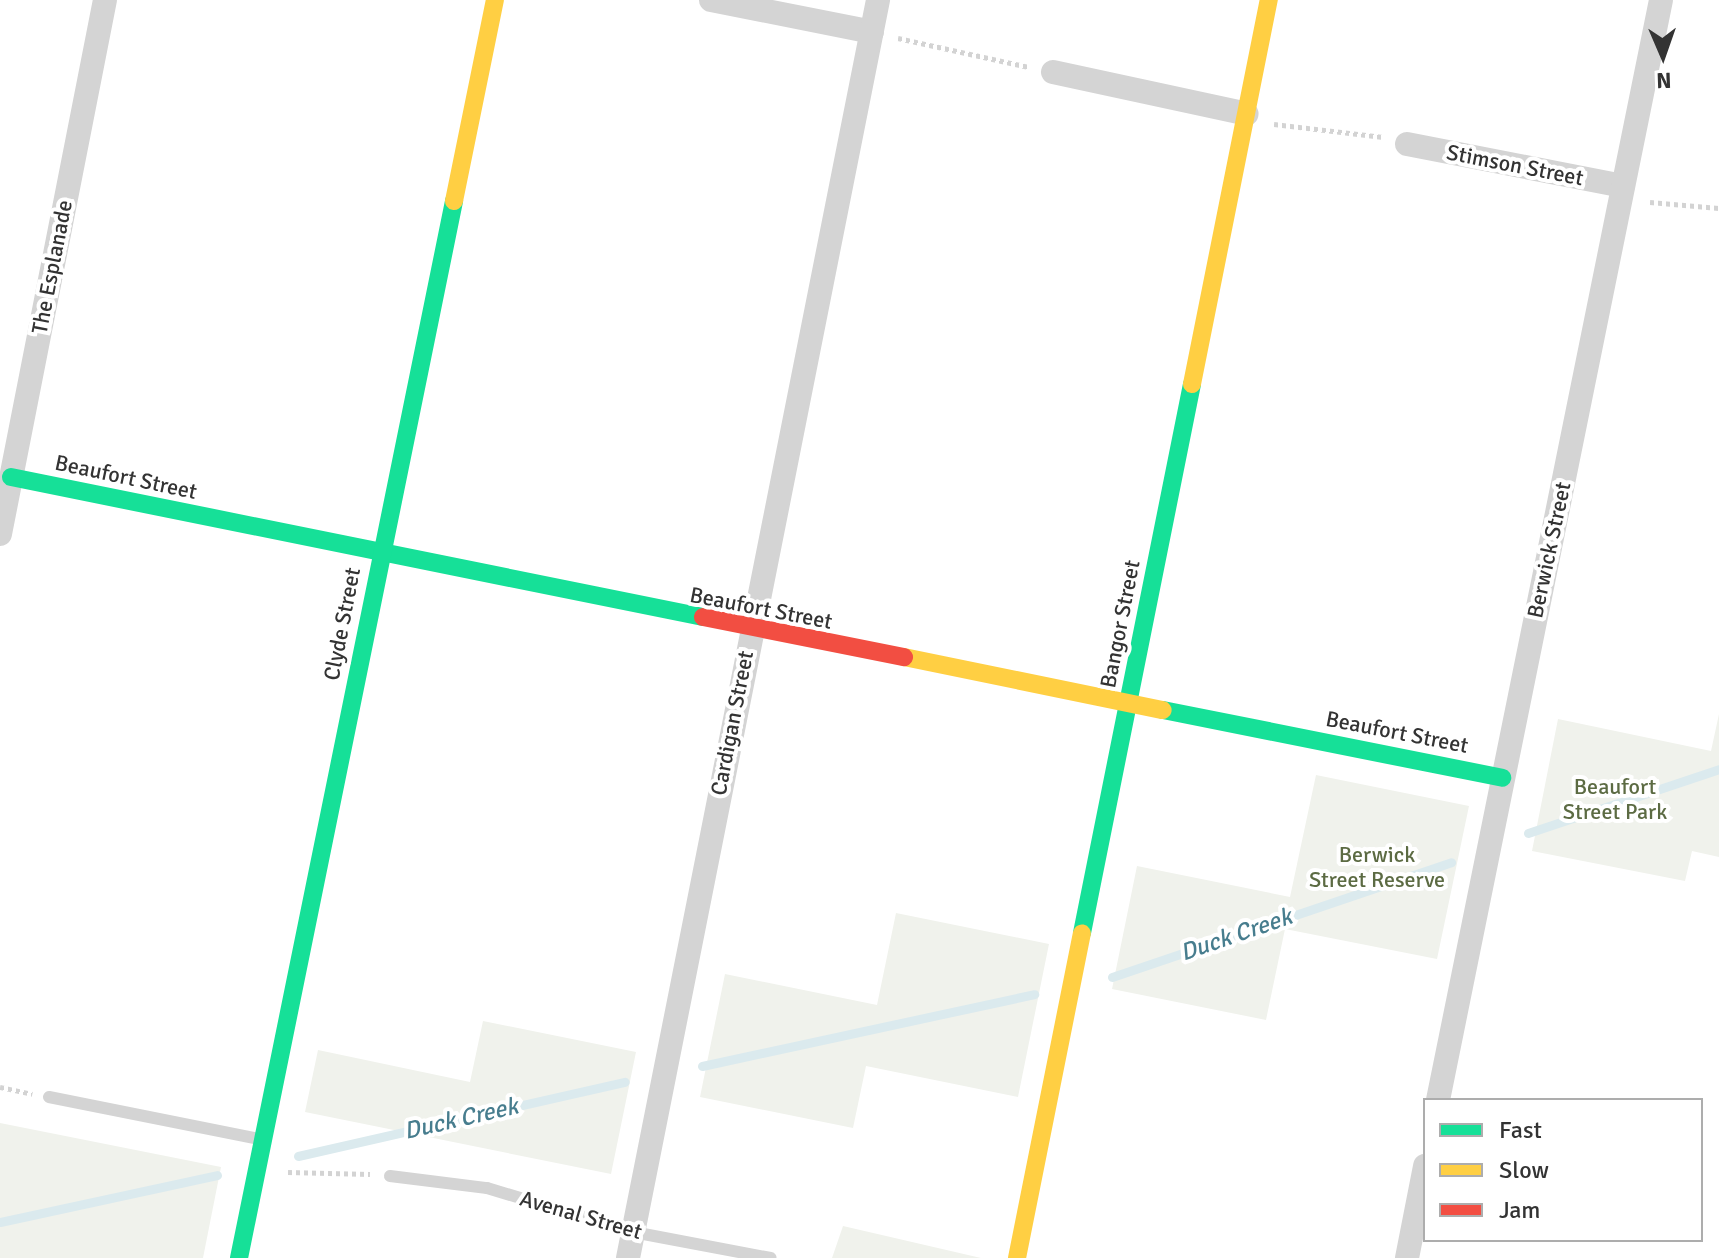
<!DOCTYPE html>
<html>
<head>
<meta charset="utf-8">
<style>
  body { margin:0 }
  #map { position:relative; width:1719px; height:1258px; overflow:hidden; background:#fff; font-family:Signika,sans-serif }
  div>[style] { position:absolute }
  .green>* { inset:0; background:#f0f2ec }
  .stream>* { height:9px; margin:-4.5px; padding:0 4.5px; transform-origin:4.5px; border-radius:4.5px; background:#dbeaee }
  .path>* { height:5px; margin-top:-2.5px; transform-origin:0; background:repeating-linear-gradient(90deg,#d3d3d3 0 4px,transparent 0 8px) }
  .lane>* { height:12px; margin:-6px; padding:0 6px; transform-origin:6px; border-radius:6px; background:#d4d4d4 }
  .street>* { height:24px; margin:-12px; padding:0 12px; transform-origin:12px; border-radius:12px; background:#d4d4d4 }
  .fast>* { height:18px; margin:-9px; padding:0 9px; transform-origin:9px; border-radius:9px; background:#16e098 }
  .slow>* { height:18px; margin:-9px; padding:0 9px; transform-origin:9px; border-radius:9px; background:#ffcf43 }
  .jam>* { height:18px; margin:-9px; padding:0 9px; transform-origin:9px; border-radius:9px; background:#f24e42 }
  span { translate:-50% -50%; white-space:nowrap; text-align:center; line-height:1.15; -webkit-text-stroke:8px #fff; paint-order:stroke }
  .street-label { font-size:22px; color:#333 }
  .park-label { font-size:22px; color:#5c6b43 }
  .water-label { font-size:24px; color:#477d8e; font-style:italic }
  .legend { position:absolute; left:1423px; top:1098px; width:280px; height:144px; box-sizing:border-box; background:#fff; border:2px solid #adadad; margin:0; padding:10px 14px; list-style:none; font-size:24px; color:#333 }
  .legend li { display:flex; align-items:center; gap:16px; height:40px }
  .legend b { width:40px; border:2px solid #adadad }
  .north { position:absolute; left:1623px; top:16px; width:80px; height:80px; -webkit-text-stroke:6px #fff; paint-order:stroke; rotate:178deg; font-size:22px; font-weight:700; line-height:32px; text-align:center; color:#333 }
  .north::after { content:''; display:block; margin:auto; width:28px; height:36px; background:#333; clip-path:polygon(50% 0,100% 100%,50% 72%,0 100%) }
</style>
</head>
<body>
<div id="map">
  <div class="green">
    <i style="clip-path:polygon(1719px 714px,1719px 857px,1692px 851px,1685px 881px,1532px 851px,1558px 719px,1711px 751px)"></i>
    <i style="clip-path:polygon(1316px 775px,1469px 806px,1437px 959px,1285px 929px,1266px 1020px,1112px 989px,1137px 866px,1290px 897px)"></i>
    <i style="clip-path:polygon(896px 913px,1049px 944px,1018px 1097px,866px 1066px,853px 1128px,700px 1097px,725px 974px,877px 1005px)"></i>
    <i style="clip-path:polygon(483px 1021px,636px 1052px,611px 1174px,305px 1112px,318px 1050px,470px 1082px)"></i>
    <i style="clip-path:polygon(0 1123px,221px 1167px,203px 1258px,0 1258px)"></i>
    <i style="clip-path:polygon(843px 1226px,981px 1258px,832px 1258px)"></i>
  </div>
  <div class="stream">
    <i style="left:1528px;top:833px;width:201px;rotate:-18.5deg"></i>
    <i style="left:1112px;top:977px;width:358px;rotate:-18.7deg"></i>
    <i style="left:702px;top:1066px;width:340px;rotate:-12.2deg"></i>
    <i style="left:298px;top:1156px;width:335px;rotate:-12.8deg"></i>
    <i style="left:0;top:1222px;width:222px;rotate:-12.2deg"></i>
  </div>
  <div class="path">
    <i style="left:898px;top:38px;width:134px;rotate:12.5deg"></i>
    <i style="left:1274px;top:124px;width:110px;rotate:6.8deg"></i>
    <i style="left:1650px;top:202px;width:69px;rotate:5deg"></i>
    <i style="left:0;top:1087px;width:33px;rotate:12deg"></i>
    <i style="left:288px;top:1172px;width:82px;rotate:1.4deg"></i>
  </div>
  <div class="lane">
    <i style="left:49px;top:1097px;width:215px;rotate:11.3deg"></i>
    <i style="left:390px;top:1176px;width:98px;rotate:7.1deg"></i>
    <i style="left:487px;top:1188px;width:152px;rotate:16.8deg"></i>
    <i style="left:633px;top:1232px;width:140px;rotate:10.7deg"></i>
  </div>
  <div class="street">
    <i style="left:711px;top:0;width:164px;rotate:11.2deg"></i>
    <i style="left:1053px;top:72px;width:198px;rotate:12.2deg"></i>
    <i style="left:1407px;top:144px;width:220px;rotate:11deg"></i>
    <i style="left:0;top:534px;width:544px;rotate:-78.88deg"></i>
    <i style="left:1438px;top:1100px;width:1122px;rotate:-78.54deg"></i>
    <i style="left:628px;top:1258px;width:1283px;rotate:-78.76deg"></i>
    <i style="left:1407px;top:1258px;width:94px;rotate:-78.9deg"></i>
  </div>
  <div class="fast">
    <i style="left:11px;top:477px;width:706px;rotate:11.44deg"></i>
    <i style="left:1163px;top:710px;width:346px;rotate:11.3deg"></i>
    <i style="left:1082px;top:933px;width:560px;rotate:-78.67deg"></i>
    <i style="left:239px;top:1258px;width:1079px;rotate:-78.5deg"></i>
  </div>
  <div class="slow">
    <i style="left:454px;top:201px;width:205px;rotate:-78.5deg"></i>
    <i style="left:1192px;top:384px;width:392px;rotate:-78.7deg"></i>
    <i style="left:904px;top:657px;width:264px;rotate:11.6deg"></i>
    <i style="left:1017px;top:1258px;width:331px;rotate:-78.7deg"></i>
  </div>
  <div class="jam">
    <i style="left:703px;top:617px;width:205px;rotate:11.3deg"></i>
  </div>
  <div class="street-label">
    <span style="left:1515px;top:165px;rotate:11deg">Stimson Street</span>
    <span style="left:52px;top:267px;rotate:-79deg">The Esplanade</span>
    <span style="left:126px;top:477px;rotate:12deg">Beaufort Street</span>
    <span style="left:1549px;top:550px;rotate:-78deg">Berwick Street</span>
    <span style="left:761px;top:608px;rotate:11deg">Beaufort Street</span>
    <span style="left:342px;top:624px;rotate:-79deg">Clyde Street</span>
    <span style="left:1120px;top:624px;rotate:-79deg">Bangor Street</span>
    <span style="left:732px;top:723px;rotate:-79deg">Cardigan Street</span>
    <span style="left:1397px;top:732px;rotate:11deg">Beaufort Street</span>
    <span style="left:581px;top:1215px;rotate:16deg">Avenal Street</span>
  </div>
  <div class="park-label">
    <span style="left:1615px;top:799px">Beaufort<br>Street Park</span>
    <span style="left:1377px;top:867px">Berwick<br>Street Reserve</span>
  </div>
  <div class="water-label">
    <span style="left:1236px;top:935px;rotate:-19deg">Duck Creek</span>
    <span style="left:461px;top:1119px;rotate:-13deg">Duck Creek</span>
  </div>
  <ul class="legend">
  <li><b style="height:10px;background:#16e098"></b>Fast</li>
  <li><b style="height:10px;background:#ffcf43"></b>Slow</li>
  <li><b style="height:10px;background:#f24e42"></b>Jam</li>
  </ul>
  <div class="north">N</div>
</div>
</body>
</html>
